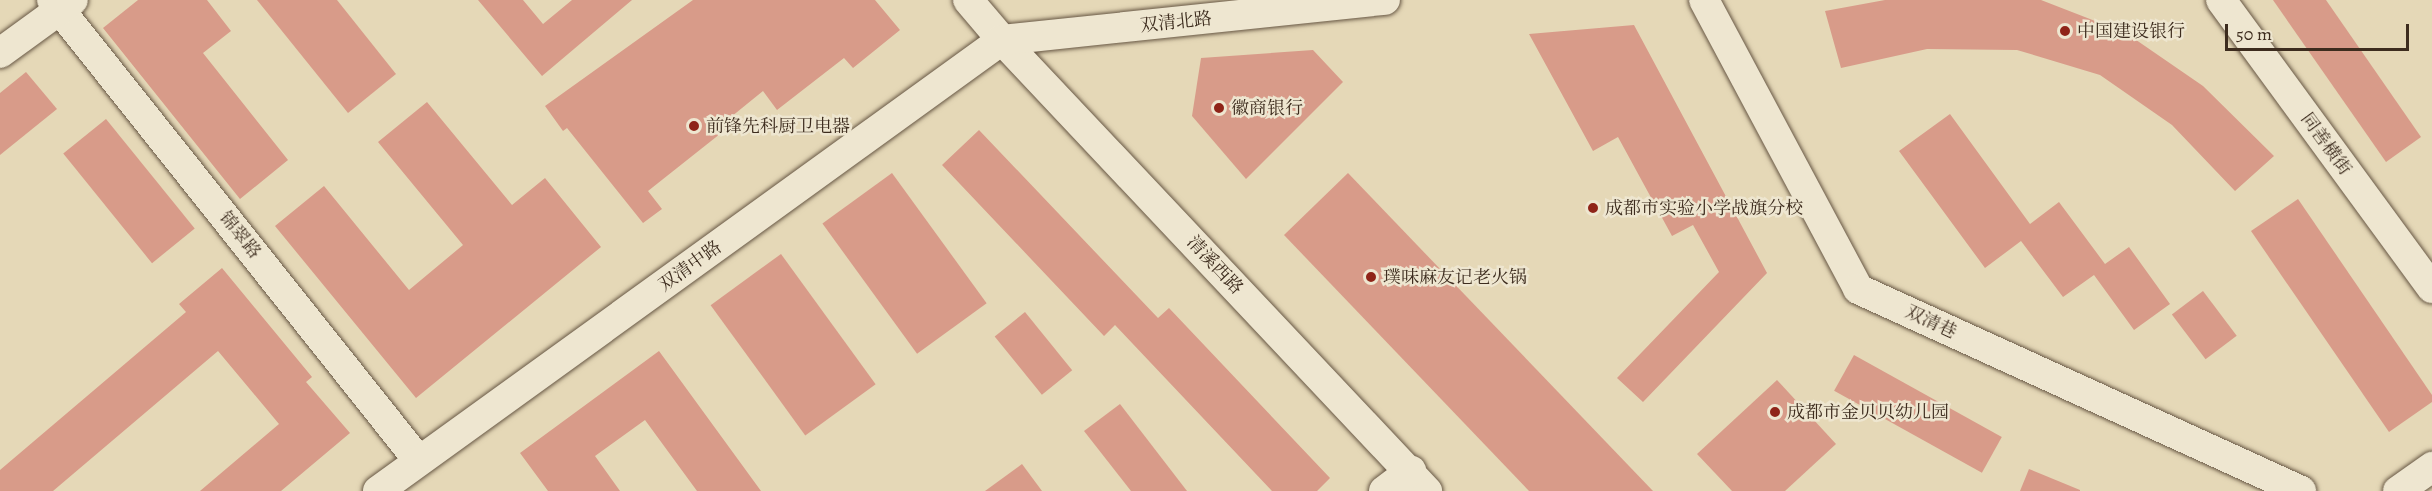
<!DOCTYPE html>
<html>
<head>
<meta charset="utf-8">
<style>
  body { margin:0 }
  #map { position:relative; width:2432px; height:491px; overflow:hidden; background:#e5d8b7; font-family:Alegreya,"Noto Serif SC",serif }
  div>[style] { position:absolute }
  .building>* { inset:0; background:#d89b89; transform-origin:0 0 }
  .roads { filter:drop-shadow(0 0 2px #675744) drop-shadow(0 0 2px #675744) }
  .minor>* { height:30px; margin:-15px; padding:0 15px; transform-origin:15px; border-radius:15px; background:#eee6d0 }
  .dots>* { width:16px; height:16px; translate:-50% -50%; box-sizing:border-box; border:3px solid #eee6d0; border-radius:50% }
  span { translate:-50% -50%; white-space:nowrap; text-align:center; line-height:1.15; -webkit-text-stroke:5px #eee6d0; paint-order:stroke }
  .street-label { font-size:18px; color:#3d2c1e }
  .poi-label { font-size:18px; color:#3d2c1e }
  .left { translate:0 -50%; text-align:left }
  .scale { position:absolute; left:2225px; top:24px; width:184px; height:27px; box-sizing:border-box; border:3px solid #3d2c1e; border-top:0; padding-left:8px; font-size:18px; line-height:21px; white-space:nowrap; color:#3d2c1e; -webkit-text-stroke:4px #eee6d0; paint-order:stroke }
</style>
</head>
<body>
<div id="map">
  <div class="building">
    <i style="clip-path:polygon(138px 0,207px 0,231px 31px,203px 53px,288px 160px,240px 199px,103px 28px)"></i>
    <i style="clip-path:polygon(257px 0,337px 0,396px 74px,348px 113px)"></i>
    <i style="clip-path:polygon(478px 0,523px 0,543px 24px,572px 0,632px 0,542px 76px)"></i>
    <i style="clip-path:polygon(693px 0,875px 0,900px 30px,853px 68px,844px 58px,777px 110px,763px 91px,726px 121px,730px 126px,648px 191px,662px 209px,643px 223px,567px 128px,563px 131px,545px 106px)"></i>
    <i style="clip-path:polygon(1885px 0,2041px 0,2126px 33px,2203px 86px,2274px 156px,2235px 191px,2172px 125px,2100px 75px,2017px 50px,1927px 49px,1841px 68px,1825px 11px)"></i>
    <i style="clip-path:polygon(2273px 0,2326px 0,2421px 137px,2386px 162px)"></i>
    <i style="clip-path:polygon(1634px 25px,1767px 273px,1643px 402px,1617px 378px,1719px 272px,1693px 225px,1672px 236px,1618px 137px,1593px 151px,1529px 34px)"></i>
    <i style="clip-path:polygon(1313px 50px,1343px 82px,1246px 179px,1192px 116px,1201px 58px)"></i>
    <i style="clip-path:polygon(26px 72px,57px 109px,0 155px,0 93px)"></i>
    <i style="clip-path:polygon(427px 102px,512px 205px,545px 178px,601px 247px,416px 398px,275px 226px,324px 186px,409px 290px,463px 245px,378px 142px)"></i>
    <i style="clip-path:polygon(1950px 114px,2030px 224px,2059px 202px,2105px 264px,2129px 247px,2170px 304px,2134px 330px,2094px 275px,2063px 297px,2021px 241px,1985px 268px,1899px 151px)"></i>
    <i style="left:106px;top:119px;width:141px;height:55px;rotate:51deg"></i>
    <i style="clip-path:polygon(979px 130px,1158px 318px,1169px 308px,1330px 478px,1317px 491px,1272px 491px,1115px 325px,1104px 336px,942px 165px)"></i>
    <i style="left:892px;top:173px;width:161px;height:86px;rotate:54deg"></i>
    <i style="clip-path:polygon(1348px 173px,1653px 491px,1529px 491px,1284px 235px)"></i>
    <i style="clip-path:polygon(2298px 199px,2432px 395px,2432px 402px,2389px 432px,2251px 231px)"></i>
    <i style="left:781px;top:254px;width:161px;height:87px;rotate:54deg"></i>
    <i style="clip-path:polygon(222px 268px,312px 377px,306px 382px,350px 433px,281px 491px,200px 491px,279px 424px,218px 351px,53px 491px,0 491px,0 470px,186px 312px,179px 304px)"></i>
    <i style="left:2203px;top:291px;width:56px;height:39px;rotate:53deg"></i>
    <i style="left:1025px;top:312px;width:75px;height:39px;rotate:51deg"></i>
    <i style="clip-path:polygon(659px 351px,761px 491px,697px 491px,645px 420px,595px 456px,620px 491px,548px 491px,520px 453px)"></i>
    <i style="left:1854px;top:355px;width:169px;height:41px;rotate:29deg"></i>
    <i style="clip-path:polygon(1777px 380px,1836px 444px,1785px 491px,1732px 491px,1697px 454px)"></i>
    <i style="clip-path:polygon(1120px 404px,1187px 491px,1131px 491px,1084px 431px)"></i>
    <i style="clip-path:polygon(1022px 464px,1042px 491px,985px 491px)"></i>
    <i style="clip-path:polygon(2029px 469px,2080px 490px,2080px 491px,2020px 491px)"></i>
  </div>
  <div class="roads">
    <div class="minor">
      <i style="left:52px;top:0;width:589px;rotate:51.48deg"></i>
      <i style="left:968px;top:0;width:52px;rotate:49.6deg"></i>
      <i style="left:1002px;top:40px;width:620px;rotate:46.7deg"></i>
      <i style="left:1704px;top:0;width:327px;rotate:61.9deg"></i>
      <i style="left:1858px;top:289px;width:487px;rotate:24.5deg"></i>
      <i style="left:2221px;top:0;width:357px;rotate:53.8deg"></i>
      <i style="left:0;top:53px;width:90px;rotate:-36deg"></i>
      <i style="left:378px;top:491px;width:770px;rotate:-35.86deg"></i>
      <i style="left:1002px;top:40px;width:385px;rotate:-6deg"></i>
      <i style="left:1384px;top:491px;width:34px;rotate:-37deg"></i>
      <i style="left:2398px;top:491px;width:42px;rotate:-35.2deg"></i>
    </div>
  </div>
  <div class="dots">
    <i style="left:2065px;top:31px;background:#8f2418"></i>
    <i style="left:1219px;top:108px;background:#8f2418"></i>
    <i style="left:694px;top:126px;background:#8f2418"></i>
    <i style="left:1593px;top:208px;background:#8f2418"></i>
    <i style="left:1371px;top:277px;background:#8f2418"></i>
    <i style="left:1775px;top:412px;background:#8f2418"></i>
  </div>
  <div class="street-label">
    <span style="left:1176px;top:22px;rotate:-6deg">双清北路</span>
    <span style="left:2326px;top:144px;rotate:54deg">同善横街</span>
    <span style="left:240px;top:235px;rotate:51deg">锦翠路</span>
    <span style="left:1215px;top:265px;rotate:47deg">清溪西路</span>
    <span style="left:690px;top:266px;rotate:-36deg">双清中路</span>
    <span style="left:1931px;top:322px;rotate:25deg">双清巷</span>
  </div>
  <div class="poi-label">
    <span class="left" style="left:2077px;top:31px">中国建设银行</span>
    <span class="left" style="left:1231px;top:108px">徽商银行</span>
    <span class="left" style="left:706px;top:126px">前锋先科厨卫电器</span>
    <span class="left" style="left:1605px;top:208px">成都市实验小学战旗分校</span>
    <span class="left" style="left:1383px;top:277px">璞味麻友记老火锅</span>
    <span class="left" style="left:1787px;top:412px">成都市金贝贝幼儿园</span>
  </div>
  <div class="scale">50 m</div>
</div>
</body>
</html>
